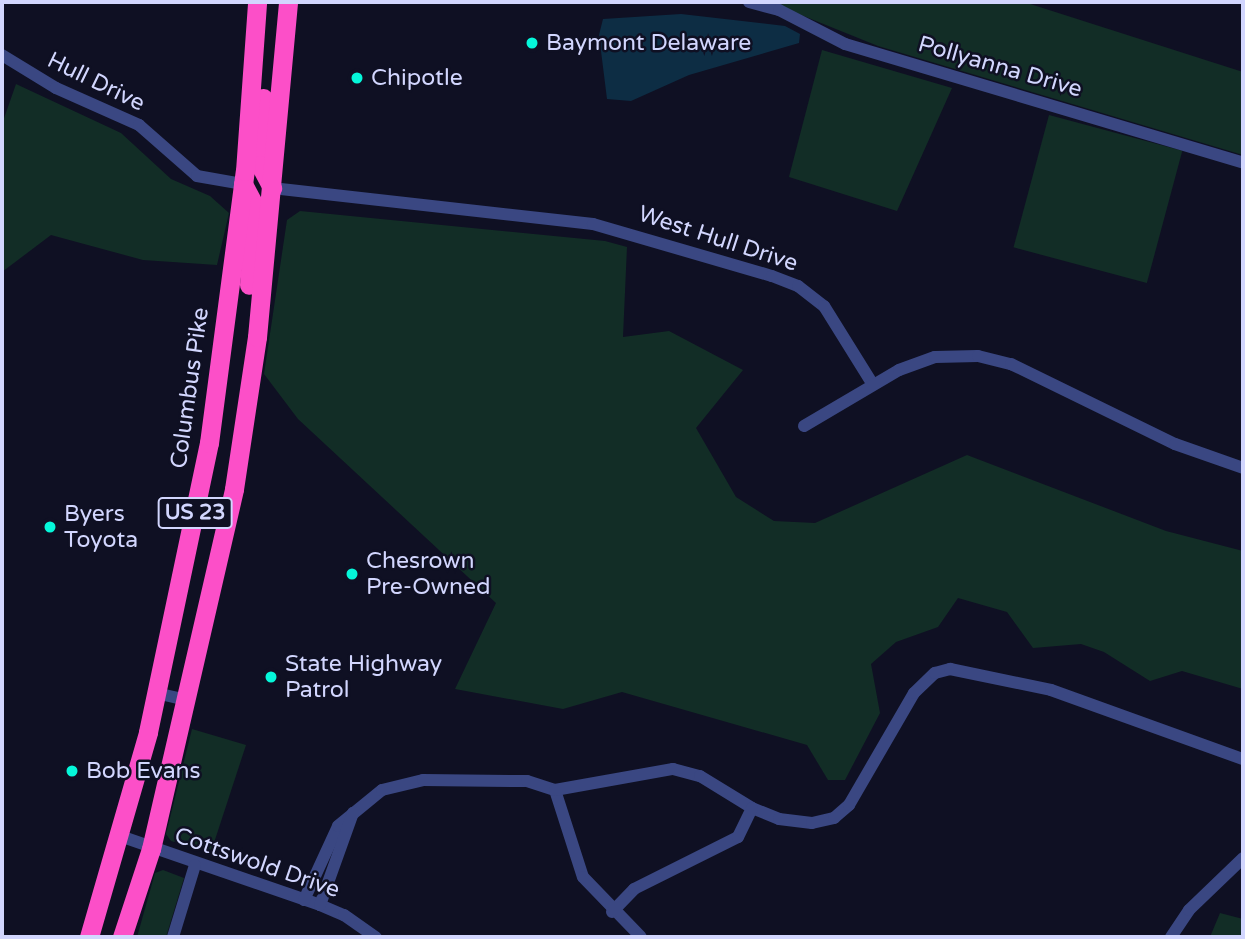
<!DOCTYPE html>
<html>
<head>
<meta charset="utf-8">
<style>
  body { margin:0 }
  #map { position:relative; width:1245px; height:939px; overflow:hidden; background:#0f1023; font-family:"Varela Round",sans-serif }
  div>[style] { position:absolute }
  .green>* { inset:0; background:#122d26; transform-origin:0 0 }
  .water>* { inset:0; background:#0d2d44 }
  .minor>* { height:12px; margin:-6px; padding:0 6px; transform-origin:6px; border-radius:6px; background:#3a4782 }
  .highway>* { height:19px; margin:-9.5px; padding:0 9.5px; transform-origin:9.5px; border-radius:9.5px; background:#fc4fc8 }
  .dots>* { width:19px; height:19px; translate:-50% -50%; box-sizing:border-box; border:4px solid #0f1023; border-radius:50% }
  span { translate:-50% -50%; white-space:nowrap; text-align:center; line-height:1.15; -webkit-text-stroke:5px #0f1023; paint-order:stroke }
  .shield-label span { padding:2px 5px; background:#0f1023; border:2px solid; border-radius:5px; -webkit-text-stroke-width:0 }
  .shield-label { font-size:21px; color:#d2d6fe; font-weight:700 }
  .poi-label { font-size:23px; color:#d2d6fe }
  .left { translate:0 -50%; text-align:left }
  .street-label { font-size:23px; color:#d2d6fe }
  .frame { position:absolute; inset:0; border:4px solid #d2d6fe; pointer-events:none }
</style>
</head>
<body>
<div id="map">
  <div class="green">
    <i style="clip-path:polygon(769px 2px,1024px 2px,1243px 72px,1243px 155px,878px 46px)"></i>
    <i style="clip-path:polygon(822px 50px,952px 88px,897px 211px,789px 177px)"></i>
    <i style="clip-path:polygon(16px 84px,121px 133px,171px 179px,210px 196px,229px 213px,217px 265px,143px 260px,51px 235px,2px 272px,2px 124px)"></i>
    <i style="left:1049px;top:115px;width:138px;height:137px;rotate:15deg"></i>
    <i style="clip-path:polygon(300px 211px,605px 241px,627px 247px,623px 337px,669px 331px,743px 370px,696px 428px,736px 497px,774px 521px,815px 523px,967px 455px,1166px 531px,1243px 551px,1243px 689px,1182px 671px,1150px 681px,1104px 652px,1081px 644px,1033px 648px,1007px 612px,958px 598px,938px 627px,896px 642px,871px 664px,880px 713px,845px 780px,828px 780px,807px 745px,622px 692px,563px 709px,455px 689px,496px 603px,298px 419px,264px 374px,287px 220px)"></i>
    <i style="clip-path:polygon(192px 729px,246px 745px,211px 852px,171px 841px,166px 834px)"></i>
    <i style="clip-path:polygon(163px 870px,184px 878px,166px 937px,137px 937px,155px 873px)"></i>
    <i style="clip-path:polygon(1220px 913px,1243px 919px,1243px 937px,1210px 937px)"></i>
  </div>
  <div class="water">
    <i style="clip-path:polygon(681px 14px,785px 26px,800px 34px,799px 43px,689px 75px,631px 101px,607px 99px,599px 35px,603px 19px)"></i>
  </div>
  <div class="minor">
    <i style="left:749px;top:2px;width:31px;rotate:15deg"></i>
    <i style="left:779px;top:10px;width:74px;rotate:27.3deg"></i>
    <i style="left:845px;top:44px;width:415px;rotate:16.6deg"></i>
    <i style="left:2px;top:55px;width:63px;rotate:31.4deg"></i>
    <i style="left:56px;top:88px;width:91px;rotate:24deg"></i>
    <i style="left:139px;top:125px;width:77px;rotate:41.3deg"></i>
    <i style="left:197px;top:176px;width:47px;rotate:9.9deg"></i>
    <i style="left:272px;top:188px;width:323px;rotate:6.4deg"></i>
    <i style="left:593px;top:224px;width:186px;rotate:16.2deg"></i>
    <i style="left:772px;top:276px;width:28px;rotate:21deg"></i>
    <i style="left:798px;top:286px;width:33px;rotate:38deg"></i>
    <i style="left:824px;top:306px;width:91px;rotate:58.1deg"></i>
    <i style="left:804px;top:426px;width:110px;rotate:-30.5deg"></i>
    <i style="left:899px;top:370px;width:38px;rotate:-20deg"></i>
    <i style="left:935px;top:357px;width:43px;rotate:-1.3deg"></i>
    <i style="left:978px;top:356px;width:34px;rotate:14deg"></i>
    <i style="left:1011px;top:364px;width:182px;rotate:26deg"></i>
    <i style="left:1175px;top:444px;width:72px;rotate:19.4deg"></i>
    <i style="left:156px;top:693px;width:32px;rotate:13deg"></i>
    <i style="left:555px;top:790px;width:91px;rotate:72.2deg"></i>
    <i style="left:583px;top:877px;width:83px;rotate:46deg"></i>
    <i style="left:120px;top:836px;width:212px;rotate:19deg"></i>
    <i style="left:320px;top:905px;width:26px;rotate:23deg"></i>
    <i style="left:344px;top:915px;width:39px;rotate:35deg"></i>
    <i style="left:304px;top:900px;width:81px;rotate:-65.3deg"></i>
    <i style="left:338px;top:826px;width:57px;rotate:-39.3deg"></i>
    <i style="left:382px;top:790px;width:42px;rotate:-13.7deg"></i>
    <i style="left:423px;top:780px;width:104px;rotate:0.6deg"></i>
    <i style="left:527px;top:781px;width:29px;rotate:18deg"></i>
    <i style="left:555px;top:790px;width:120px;rotate:-10.1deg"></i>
    <i style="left:673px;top:769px;width:28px;rotate:15deg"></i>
    <i style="left:700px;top:776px;width:61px;rotate:31.6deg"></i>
    <i style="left:752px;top:808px;width:29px;rotate:22deg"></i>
    <i style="left:779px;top:819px;width:33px;rotate:7deg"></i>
    <i style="left:812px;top:823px;width:23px;rotate:-13deg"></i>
    <i style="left:834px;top:818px;width:20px;rotate:-41deg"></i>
    <i style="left:849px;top:805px;width:129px;rotate:-59.9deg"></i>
    <i style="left:914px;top:693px;width:29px;rotate:-44deg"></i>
    <i style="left:935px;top:673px;width:16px;rotate:-15deg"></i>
    <i style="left:950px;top:669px;width:103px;rotate:11.7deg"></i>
    <i style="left:1051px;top:690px;width:204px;rotate:19.8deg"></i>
    <i style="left:320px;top:905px;width:98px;rotate:-70.3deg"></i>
    <i style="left:612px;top:912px;width:32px;rotate:-46deg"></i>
    <i style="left:634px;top:889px;width:116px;rotate:-26.6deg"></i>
    <i style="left:738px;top:837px;width:32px;rotate:-64deg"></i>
    <i style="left:173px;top:937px;width:75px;rotate:-73deg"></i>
    <i style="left:1171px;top:937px;width:32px;rotate:-56deg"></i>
    <i style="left:1189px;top:910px;width:75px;rotate:-43.9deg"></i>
  </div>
  <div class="highway">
    <i style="left:263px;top:98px;width:67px;rotate:92.6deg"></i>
    <i style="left:260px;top:165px;width:26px;rotate:62deg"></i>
    <i style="left:243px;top:184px;width:26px;rotate:62deg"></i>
    <i style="left:255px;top:207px;width:78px;rotate:94.4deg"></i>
    <i style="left:89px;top:937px;width:213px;rotate:-73.9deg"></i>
    <i style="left:148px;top:732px;width:295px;rotate:-78.1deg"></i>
    <i style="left:209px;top:443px;width:274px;rotate:-82.5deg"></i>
    <i style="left:245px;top:171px;width:169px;rotate:-85.9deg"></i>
    <i style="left:122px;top:937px;width:93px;rotate:-71.8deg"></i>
    <i style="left:151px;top:849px;width:369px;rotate:-77deg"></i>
    <i style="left:234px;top:489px;width:154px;rotate:-81.4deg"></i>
    <i style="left:257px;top:337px;width:336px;rotate:-84.7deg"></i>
  </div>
  <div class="dots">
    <i style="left:532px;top:43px;background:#05f7da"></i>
    <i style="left:357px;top:78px;background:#05f7da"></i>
    <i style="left:50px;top:527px;background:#05f7da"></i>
    <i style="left:352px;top:574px;background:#05f7da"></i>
    <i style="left:271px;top:677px;background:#05f7da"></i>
    <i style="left:72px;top:771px;background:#05f7da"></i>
  </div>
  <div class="shield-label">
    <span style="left:195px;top:513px">US 23</span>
  </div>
  <div class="poi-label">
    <span class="left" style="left:546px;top:43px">Baymont Delaware</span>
    <span class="left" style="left:371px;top:78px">Chipotle</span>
    <span class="left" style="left:64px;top:527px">Byers<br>Toyota</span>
    <span class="left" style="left:366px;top:574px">Chesrown<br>Pre-Owned</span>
    <span class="left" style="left:285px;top:677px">State Highway<br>Patrol</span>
    <span class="left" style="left:86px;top:771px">Bob Evans</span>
  </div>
  <div class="street-label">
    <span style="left:1000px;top:67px;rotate:16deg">Pollyanna Drive</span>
    <span style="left:96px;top:82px;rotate:26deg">Hull Drive</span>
    <span style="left:718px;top:239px;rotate:18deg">West Hull Drive</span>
    <span style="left:190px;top:388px;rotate:-82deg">Columbus Pike</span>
    <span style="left:257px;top:863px;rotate:19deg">Cottswold Drive</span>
  </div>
  <div class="frame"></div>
</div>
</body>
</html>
